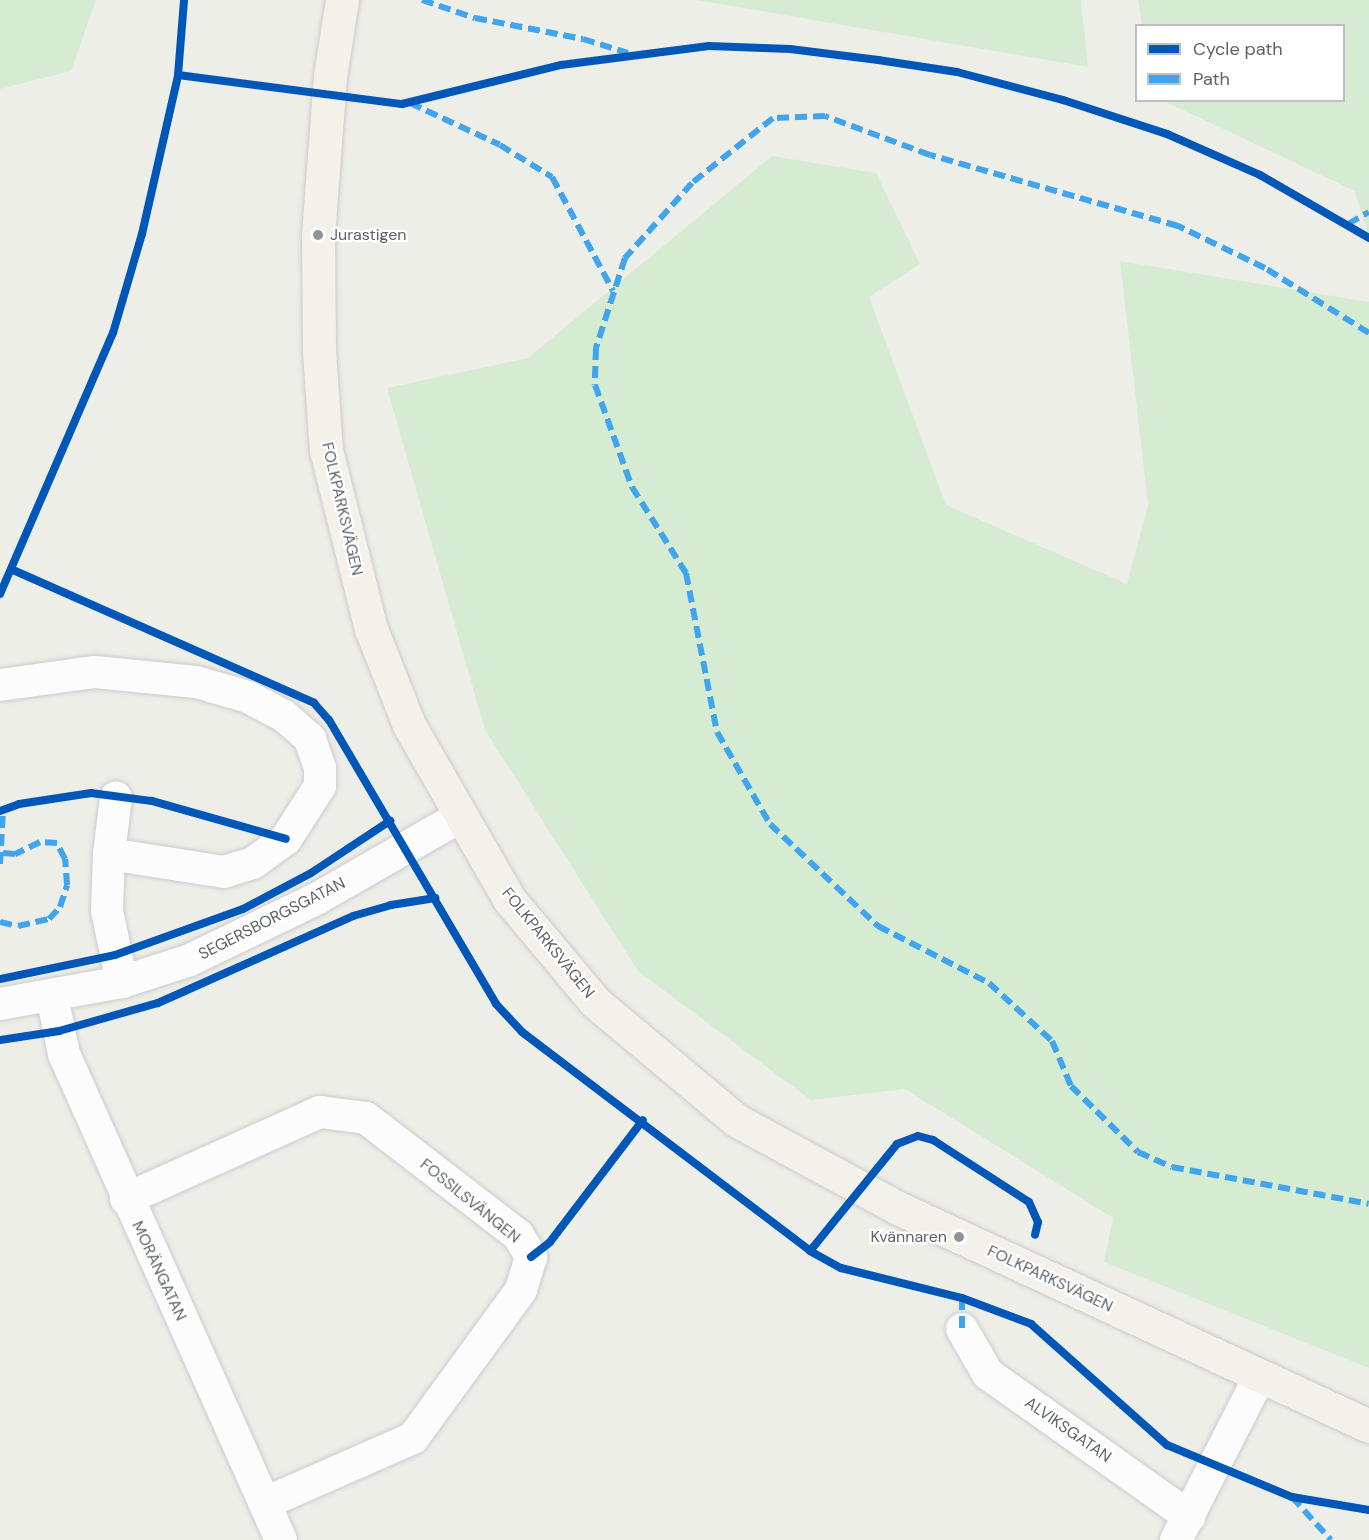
<!DOCTYPE html>
<html>
<head>
<meta charset="utf-8">
<style>
  body { margin:0 }
  #map { position:relative; width:1369px; height:1540px; overflow:hidden; background:#eeeee9; font-family:"DM Sans",sans-serif }
  div>[style] { position:absolute }
  .green>* { inset:0; background:#d5ecd3 }
  .roads { filter:drop-shadow(0 0 2px #cbcccb) drop-shadow(0 0 2px #cbcccb) }
  .minor>* { height:32px; margin:-16px; padding:0 16px; transform-origin:16px; border-radius:16px; background:#fcfcfc }
  .major>* { height:33px; margin:-16.5px; padding:0 16.5px; transform-origin:16.5px; border-radius:16.5px; background:#f3f1e9 }
  .quiet>* { height:6px; margin-top:-3px; transform-origin:0; background:repeating-linear-gradient(90deg,#40a5ee 0 12px,transparent 0 18px) }
  .cycleway>* { height:8px; margin:-4px; padding:0 4px; transform-origin:4px; border-radius:4px; background:#0057b8 }
  .dots>* { width:16px; height:16px; translate:-50% -50%; box-sizing:border-box; border:3px solid #fff; border-radius:50% }
  span { translate:-50% -50%; white-space:nowrap; text-align:center; line-height:1.15; -webkit-text-stroke:4.5px #fff; paint-order:stroke }
  .poi-label { font-size:16px; color:#5d6268 }
  .left { translate:0 -50%; text-align:left }
  .right { translate:-100% -50%; text-align:right }
  .street-label { font-size:16px; color:#5d6268 }
  .legend { position:absolute; left:1135px; top:24px; width:210px; height:78px; box-sizing:border-box; background:#fff; border:2px solid #bec0c3; margin:0; padding:8px 10px; list-style:none; font-size:18px; color:#5d6268 }
  .legend li { display:flex; align-items:center; gap:12px; height:30px }
  .legend b { width:30px; border:2px solid #bec0c3 }
</style>
</head>
<body>
<div id="map">
  <div class="green">
    <i style="clip-path:polygon(0 0,96px 0,71px 71px,0 89px)"></i>
    <i style="clip-path:polygon(696px 0,1081px 0,1088px 67px)"></i>
    <i style="clip-path:polygon(1138px 0,1369px 0,1369px 238px,1355px 191px,1164px 101px,1344px 100px,1344px 26px,1142px 25px)"></i>
    <i style="clip-path:polygon(772px 156px,876px 173px,920px 264px,869px 297px,946px 505px,1127px 584px,1148px 505px,1120px 261px,1369px 302px,1369px 1368px,1104px 1262px,1113px 1218px,905px 1089px,811px 1100px,638px 971px,485px 730px,387px 388px,528px 358px)"></i>
  </div>
  <div class="roads">
    <div class="minor">
      <i style="left:0;top:685px;width:96px;rotate:-7.8deg"></i>
      <i style="left:95px;top:672px;width:101px;rotate:5.7deg"></i>
      <i style="left:196px;top:682px;width:54px;rotate:16.1deg"></i>
      <i style="left:248px;top:697px;width:41px;rotate:27.8deg"></i>
      <i style="left:284px;top:716px;width:35px;rotate:41deg"></i>
      <i style="left:310px;top:739px;width:31px;rotate:71deg"></i>
      <i style="left:320px;top:768px;width:18px;rotate:90deg"></i>
      <i style="left:320px;top:786px;width:63px;rotate:122.7deg"></i>
      <i style="left:286px;top:839px;width:41px;rotate:144deg"></i>
      <i style="left:253px;top:863px;width:30px;rotate:163deg"></i>
      <i style="left:224px;top:872px;width:116px;rotate:-171.1deg"></i>
      <i style="left:109px;top:854px;width:57px;rotate:92deg"></i>
      <i style="left:107px;top:911px;width:73px;rotate:78.1deg"></i>
      <i style="left:109px;top:854px;width:57px;rotate:-83deg"></i>
      <i style="left:52px;top:996px;width:59px;rotate:78.3deg"></i>
      <i style="left:64px;top:1054px;width:532px;rotate:65.94deg"></i>
      <i style="left:0;top:1004px;width:124px;rotate:-10.2deg"></i>
      <i style="left:122px;top:982px;width:71px;rotate:-17.9deg"></i>
      <i style="left:190px;top:960px;width:142px;rotate:-25.8deg"></i>
      <i style="left:318px;top:898px;width:165px;rotate:-29.8deg"></i>
      <i style="left:126px;top:1199px;width:213px;rotate:-24.2deg"></i>
      <i style="left:320px;top:1112px;width:46px;rotate:7.4deg"></i>
      <i style="left:366px;top:1118px;width:192px;rotate:37.6deg"></i>
      <i style="left:518px;top:1235px;width:26px;rotate:59deg"></i>
      <i style="left:531px;top:1257px;width:34px;rotate:107deg"></i>
      <i style="left:521px;top:1290px;width:183px;rotate:126.1deg"></i>
      <i style="left:413px;top:1438px;width:162px;rotate:156.3deg"></i>
      <i style="left:962px;top:1329px;width:52px;rotate:60deg"></i>
      <i style="left:988px;top:1374px;width:247px;rotate:35.3deg"></i>
      <i style="left:1176px;top:1540px;width:184px;rotate:-62.9deg"></i>
    </div>
    <div class="major">
      <i style="left:342px;top:0;width:77px;rotate:99deg"></i>
      <i style="left:330px;top:76px;width:159px;rotate:94.3deg"></i>
      <i style="left:318px;top:235px;width:116px;rotate:89.5deg"></i>
      <i style="left:319px;top:351px;width:99px;rotate:86deg"></i>
      <i style="left:326px;top:450px;width:185px;rotate:75.9deg"></i>
      <i style="left:371px;top:629px;width:103px;rotate:68.4deg"></i>
      <i style="left:409px;top:725px;width:201px;rotate:60.1deg"></i>
      <i style="left:509px;top:899px;width:134px;rotate:50.1deg"></i>
      <i style="left:595px;top:1002px;width:184px;rotate:39.9deg"></i>
      <i style="left:736px;top:1120px;width:184px;rotate:28.5deg"></i>
      <i style="left:898px;top:1208px;width:519px;rotate:24.84deg"></i>
    </div>
  </div>
  <div class="quiet">
    <i style="left:422px;top:0;width:56px;rotate:18.8deg"></i>
    <i style="left:475px;top:18px;width:110px;rotate:11deg"></i>
    <i style="left:583px;top:39px;width:47px;rotate:17.3deg"></i>
    <i style="left:410px;top:103px;width:99px;rotate:25deg"></i>
    <i style="left:500px;top:145px;width:61px;rotate:31.6deg"></i>
    <i style="left:552px;top:177px;width:129px;rotate:61.8deg"></i>
    <i style="left:1348px;top:224px;width:24px;rotate:-30deg"></i>
    <i style="left:1369px;top:333px;width:123px;rotate:-148deg"></i>
    <i style="left:1265px;top:268px;width:97px;rotate:-154.2deg"></i>
    <i style="left:1178px;top:226px;width:258px;rotate:-164deg"></i>
    <i style="left:930px;top:155px;width:112px;rotate:-159.6deg"></i>
    <i style="left:825px;top:116px;width:52px;rotate:177.8deg"></i>
    <i style="left:773px;top:118px;width:104px;rotate:141.3deg"></i>
    <i style="left:692px;top:183px;width:101px;rotate:131.8deg"></i>
    <i style="left:625px;top:258px;width:95px;rotate:107.9deg"></i>
    <i style="left:596px;top:348px;width:37px;rotate:92deg"></i>
    <i style="left:595px;top:385px;width:109px;rotate:70.1deg"></i>
    <i style="left:632px;top:487px;width:102px;rotate:57.9deg"></i>
    <i style="left:686px;top:573px;width:162px;rotate:79deg"></i>
    <i style="left:717px;top:732px;width:106px;rotate:60.1deg"></i>
    <i style="left:770px;top:824px;width:149px;rotate:43.4deg"></i>
    <i style="left:878px;top:926px;width:125px;rotate:27.2deg"></i>
    <i style="left:989px;top:983px;width:86px;rotate:42.6deg"></i>
    <i style="left:1052px;top:1041px;width:49px;rotate:67.1deg"></i>
    <i style="left:1071px;top:1086px;width:94px;rotate:44.6deg"></i>
    <i style="left:1138px;top:1152px;width:37px;rotate:24deg"></i>
    <i style="left:1172px;top:1167px;width:200px;rotate:10.6deg"></i>
    <i style="left:0;top:864px;width:54px;rotate:-86.8deg"></i>
    <i style="left:0;top:922px;width:18px;rotate:13deg"></i>
    <i style="left:18px;top:926px;width:32px;rotate:-13deg"></i>
    <i style="left:49px;top:919px;width:16px;rotate:-47deg"></i>
    <i style="left:60px;top:907px;width:23px;rotate:-72deg"></i>
    <i style="left:67px;top:885px;width:26px;rotate:-94deg"></i>
    <i style="left:65px;top:859px;width:18px;rotate:-117deg"></i>
    <i style="left:57px;top:843px;width:17px;rotate:-177deg"></i>
    <i style="left:40px;top:842px;width:28px;rotate:154deg"></i>
    <i style="left:15px;top:854px;width:12px;rotate:-175deg"></i>
    <i style="left:962px;top:1298px;width:31px;rotate:90deg"></i>
    <i style="left:1292px;top:1497px;width:58px;rotate:47.8deg"></i>
  </div>
  <div class="cycleway">
    <i style="left:178px;top:75px;width:226px;rotate:7.4deg"></i>
    <i style="left:402px;top:104px;width:164px;rotate:-13.8deg"></i>
    <i style="left:561px;top:65px;width:149px;rotate:-7.3deg"></i>
    <i style="left:709px;top:46px;width:81px;rotate:2.1deg"></i>
    <i style="left:790px;top:49px;width:89px;rotate:7.1deg"></i>
    <i style="left:878px;top:60px;width:80px;rotate:8.6deg"></i>
    <i style="left:957px;top:72px;width:110px;rotate:14.8deg"></i>
    <i style="left:1063px;top:100px;width:109px;rotate:18.1deg"></i>
    <i style="left:1167px;top:134px;width:102px;rotate:23.8deg"></i>
    <i style="left:1260px;top:175px;width:126px;rotate:30deg"></i>
    <i style="left:13px;top:570px;width:329px;rotate:23.8deg"></i>
    <i style="left:314px;top:703px;width:23px;rotate:49deg"></i>
    <i style="left:329px;top:720px;width:329px;rotate:59.5deg"></i>
    <i style="left:496px;top:1004px;width:38px;rotate:47deg"></i>
    <i style="left:522px;top:1032px;width:362px;rotate:37.2deg"></i>
    <i style="left:810px;top:1251px;width:35px;rotate:29deg"></i>
    <i style="left:841px;top:1268px;width:125px;rotate:13.9deg"></i>
    <i style="left:962px;top:1298px;width:74px;rotate:20.6deg"></i>
    <i style="left:1031px;top:1324px;width:182px;rotate:41.7deg"></i>
    <i style="left:1167px;top:1445px;width:135px;rotate:22.6deg"></i>
    <i style="left:1292px;top:1497px;width:78px;rotate:9.6deg"></i>
    <i style="left:0;top:594px;width:284px;rotate:-66.6deg"></i>
    <i style="left:113px;top:333px;width:103px;rotate:-73.7deg"></i>
    <i style="left:142px;top:234px;width:163px;rotate:-77.2deg"></i>
    <i style="left:178px;top:75px;width:75px;rotate:-85.4deg"></i>
    <i style="left:0;top:811px;width:20px;rotate:-20deg"></i>
    <i style="left:19px;top:804px;width:73px;rotate:-8.7deg"></i>
    <i style="left:91px;top:793px;width:62px;rotate:7.5deg"></i>
    <i style="left:152px;top:801px;width:139px;rotate:15.8deg"></i>
    <i style="left:0;top:979px;width:117px;rotate:-11.8deg"></i>
    <i style="left:115px;top:955px;width:136px;rotate:-19.8deg"></i>
    <i style="left:243px;top:909px;width:77px;rotate:-27.9deg"></i>
    <i style="left:311px;top:873px;width:95px;rotate:-33.4deg"></i>
    <i style="left:0;top:1040px;width:60px;rotate:-8.7deg"></i>
    <i style="left:59px;top:1031px;width:103px;rotate:-15.8deg"></i>
    <i style="left:158px;top:1003px;width:214px;rotate:-24deg"></i>
    <i style="left:353px;top:916px;width:40px;rotate:-16deg"></i>
    <i style="left:391px;top:905px;width:45px;rotate:-9deg"></i>
    <i style="left:810px;top:1251px;width:138px;rotate:-50.9deg"></i>
    <i style="left:897px;top:1144px;width:22px;rotate:-21deg"></i>
    <i style="left:918px;top:1136px;width:16px;rotate:15deg"></i>
    <i style="left:933px;top:1140px;width:114px;rotate:32.9deg"></i>
    <i style="left:1029px;top:1202px;width:22px;rotate:66deg"></i>
    <i style="left:1038px;top:1222px;width:13px;rotate:103deg"></i>
    <i style="left:531px;top:1257px;width:24px;rotate:-38deg"></i>
    <i style="left:550px;top:1242px;width:153px;rotate:-52.7deg"></i>
  </div>
  <div class="dots">
    <i style="left:318px;top:235px;background:#909395"></i>
    <i style="left:959px;top:1237px;background:#909395"></i>
  </div>
  <div class="poi-label">
    <span class="left" style="left:330px;top:235px">Jurastigen</span>
    <span class="right" style="left:947px;top:1237px">Kvännaren</span>
  </div>
  <div class="street-label">
    <span style="left:342px;top:509px;rotate:77deg">FOLKPARKSVÄGEN</span>
    <span style="left:272px;top:919px;rotate:-27deg">SEGERSBORGSGATAN</span>
    <span style="left:548px;top:943px;rotate:51deg">FOLKPARKSVÄGEN</span>
    <span style="left:470px;top:1201px;rotate:39deg">FOSSILSVÄNGEN</span>
    <span style="left:159px;top:1271px;rotate:65deg">MORÄNGATAN</span>
    <span style="left:1050px;top:1279px;rotate:25deg">FOLKPARKSVÄGEN</span>
    <span style="left:1068px;top:1430px;rotate:35deg">ALVIKSGATAN</span>
  </div>
  <ul class="legend">
  <li><b style="height:8px;background:#0057b8"></b>Cycle path</li>
  <li><b style="height:8px;background:#40a5ee"></b>Path</li>
  </ul>
</div>
</body>
</html>
